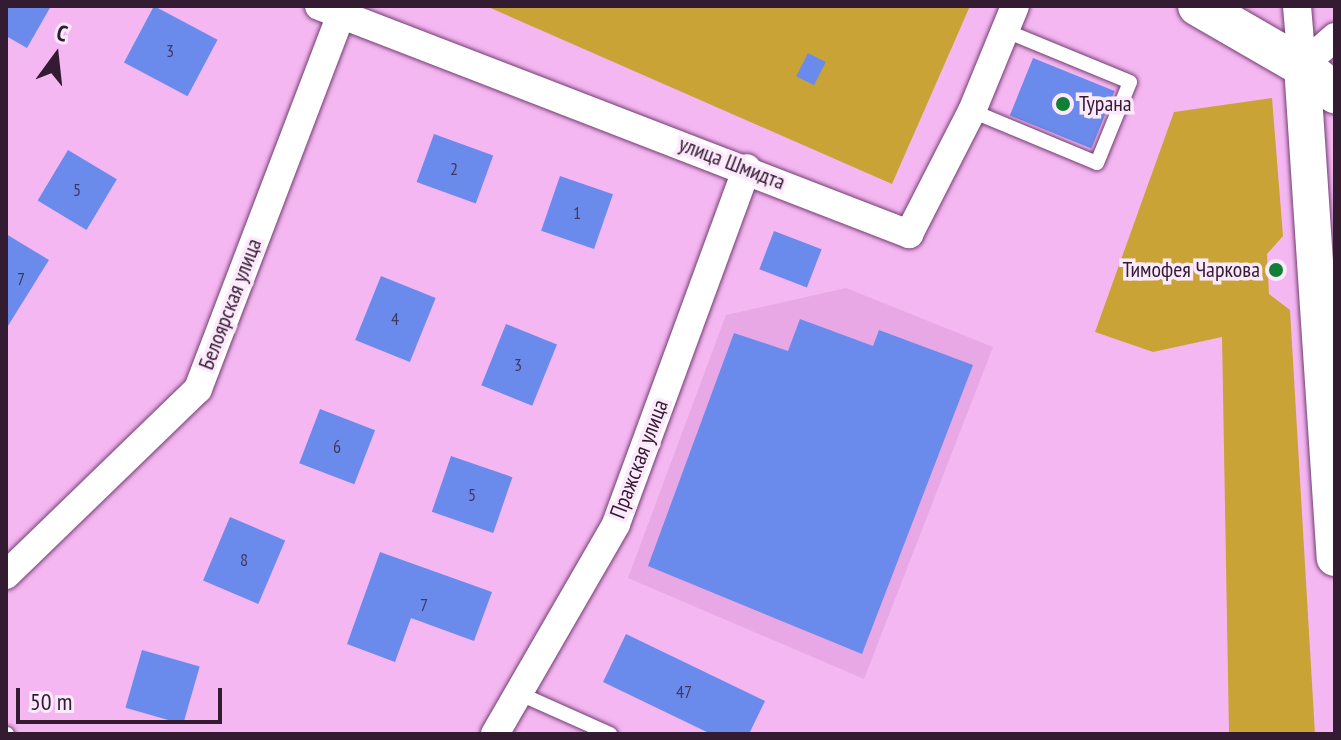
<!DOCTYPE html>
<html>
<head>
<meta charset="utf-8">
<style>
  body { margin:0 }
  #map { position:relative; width:1341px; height:740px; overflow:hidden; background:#f5b7f2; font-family:"PT Sans Narrow",sans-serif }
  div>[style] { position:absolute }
  .built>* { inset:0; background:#e8a7e5 }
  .green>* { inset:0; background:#caa336 }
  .building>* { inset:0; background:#6b8bec; transform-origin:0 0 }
  .roads { filter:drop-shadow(0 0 2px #723d70) drop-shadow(0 0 2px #723d70) }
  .service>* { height:14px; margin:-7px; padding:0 7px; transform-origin:7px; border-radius:7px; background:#fff }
  .minor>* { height:28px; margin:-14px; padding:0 14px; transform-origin:14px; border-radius:14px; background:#fff }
  .tertiary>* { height:36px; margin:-18px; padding:0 18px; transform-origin:18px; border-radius:18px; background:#fff }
  .secondary>* { height:40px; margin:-20px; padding:0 20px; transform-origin:20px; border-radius:20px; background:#fff }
  .dots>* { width:22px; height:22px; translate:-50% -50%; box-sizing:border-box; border:4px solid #fce9fb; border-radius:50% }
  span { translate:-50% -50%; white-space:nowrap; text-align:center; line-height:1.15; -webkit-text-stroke:7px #fce9fb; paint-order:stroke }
  .number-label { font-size:18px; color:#413760 }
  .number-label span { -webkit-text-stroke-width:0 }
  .poi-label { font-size:22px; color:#331b32 }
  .left { translate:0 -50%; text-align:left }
  .right { translate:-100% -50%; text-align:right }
  .street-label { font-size:22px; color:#331b32 }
  .frame { position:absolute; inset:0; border:8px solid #331b32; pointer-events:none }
  .north { position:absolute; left:16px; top:16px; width:80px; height:80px; -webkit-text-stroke:6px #fce9fb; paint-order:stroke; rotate:15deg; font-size:22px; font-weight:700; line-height:32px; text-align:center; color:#331b32 }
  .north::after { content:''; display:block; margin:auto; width:28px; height:36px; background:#331b32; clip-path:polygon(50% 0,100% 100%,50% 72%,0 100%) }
  .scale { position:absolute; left:16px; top:688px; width:206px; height:36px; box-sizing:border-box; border:4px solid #331b32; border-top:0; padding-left:10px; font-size:24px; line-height:28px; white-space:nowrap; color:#331b32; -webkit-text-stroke:6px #fce9fb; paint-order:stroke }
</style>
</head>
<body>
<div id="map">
  <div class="built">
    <i style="clip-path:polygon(846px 288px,993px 347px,864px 679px,628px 578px,726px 315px)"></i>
  </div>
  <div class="green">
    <i style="clip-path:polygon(486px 6px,970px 6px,892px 184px)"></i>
    <i style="clip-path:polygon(1272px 98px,1283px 236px,1267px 254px,1269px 294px,1290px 310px,1315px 734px,1229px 734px,1222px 337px,1153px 352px,1095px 332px,1174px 112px)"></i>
  </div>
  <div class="building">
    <i style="clip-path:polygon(6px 6px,51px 6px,27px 48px,6px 36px)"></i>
    <i style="left:154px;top:6px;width:72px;height:64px;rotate:28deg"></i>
    <i style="left:808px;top:53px;width:20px;height:26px;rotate:27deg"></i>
    <i style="left:1033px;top:58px;width:88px;height:62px;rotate:22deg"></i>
    <i style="left:434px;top:134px;width:63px;height:51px;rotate:20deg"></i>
    <i style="left:68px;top:150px;width:57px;height:59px;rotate:31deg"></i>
    <i style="left:560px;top:176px;width:56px;height:58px;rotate:19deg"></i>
    <i style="left:774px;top:231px;width:51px;height:41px;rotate:21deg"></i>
    <i style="clip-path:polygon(6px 234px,49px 260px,6px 329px)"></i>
    <i style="left:381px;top:276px;width:59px;height:69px;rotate:22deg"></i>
    <i style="clip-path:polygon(800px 319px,873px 346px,879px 330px,973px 365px,862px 654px,648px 566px,734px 333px,788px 351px)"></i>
    <i style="left:506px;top:324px;width:55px;height:66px;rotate:22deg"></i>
    <i style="left:320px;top:409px;width:59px;height:58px;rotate:21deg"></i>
    <i style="left:451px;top:456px;width:65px;height:59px;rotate:19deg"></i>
    <i style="left:230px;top:517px;width:60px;height:69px;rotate:23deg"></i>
    <i style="clip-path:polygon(380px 552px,492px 592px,474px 641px,411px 618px,395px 662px,347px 644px)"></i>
    <i style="clip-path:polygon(626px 634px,765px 701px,749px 734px,711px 734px,603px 682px)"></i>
    <i style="left:142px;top:650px;width:60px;height:60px;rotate:16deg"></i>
  </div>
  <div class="roads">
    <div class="service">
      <i style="left:972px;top:111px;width:135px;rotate:22.6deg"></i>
      <i style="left:1097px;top:163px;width:87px;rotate:-67.8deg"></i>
      <i style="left:1130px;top:82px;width:134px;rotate:-157.6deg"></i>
      <i style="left:518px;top:693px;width:101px;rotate:24deg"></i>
      <i style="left:6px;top:734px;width:1px"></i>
    </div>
    <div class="minor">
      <i style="left:319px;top:6px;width:633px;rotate:21.13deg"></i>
      <i style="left:909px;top:234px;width:138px;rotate:-62.9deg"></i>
      <i style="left:972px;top:111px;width:113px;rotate:-67.7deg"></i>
      <i style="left:1297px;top:6px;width:60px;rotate:85.2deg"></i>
      <i style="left:1302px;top:66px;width:44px;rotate:-41.3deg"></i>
      <i style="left:6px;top:575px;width:267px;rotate:-44.1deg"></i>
      <i style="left:198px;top:389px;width:401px;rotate:-69.1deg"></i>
      <i style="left:495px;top:734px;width:242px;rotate:-60deg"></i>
      <i style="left:616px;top:524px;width:379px;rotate:-69.8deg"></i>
    </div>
    <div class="tertiary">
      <i style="left:1302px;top:66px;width:493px;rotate:86.2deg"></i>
    </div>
    <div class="secondary">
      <i style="left:1198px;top:6px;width:120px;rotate:30deg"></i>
      <i style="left:1302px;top:66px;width:43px;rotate:39.3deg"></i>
    </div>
  </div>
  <div class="dots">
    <i style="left:1063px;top:104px;background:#117f36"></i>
    <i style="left:1276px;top:270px;background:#117f36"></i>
  </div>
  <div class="number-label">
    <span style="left:170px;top:51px">3</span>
    <span style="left:454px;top:169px">2</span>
    <span style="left:77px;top:190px">5</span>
    <span style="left:577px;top:213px">1</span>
    <span style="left:21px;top:279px">7</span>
    <span style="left:395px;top:319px">4</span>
    <span style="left:518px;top:365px">3</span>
    <span style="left:337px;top:447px">6</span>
    <span style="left:472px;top:495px">5</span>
    <span style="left:244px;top:560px">8</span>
    <span style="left:424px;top:605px">7</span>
    <span style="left:684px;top:692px">47</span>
  </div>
  <div class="poi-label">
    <span class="left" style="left:1079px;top:104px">Турана</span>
    <span class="right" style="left:1260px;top:270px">Тимофея Чаркова</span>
  </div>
  <div class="street-label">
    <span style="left:732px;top:163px;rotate:21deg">улица Шмидта</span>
    <span style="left:230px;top:304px;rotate:-69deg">Белоярская улица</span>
    <span style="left:639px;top:459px;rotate:-69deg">Пражская улица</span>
  </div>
  <div class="frame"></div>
  <div class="north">С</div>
  <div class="scale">50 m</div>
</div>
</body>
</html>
